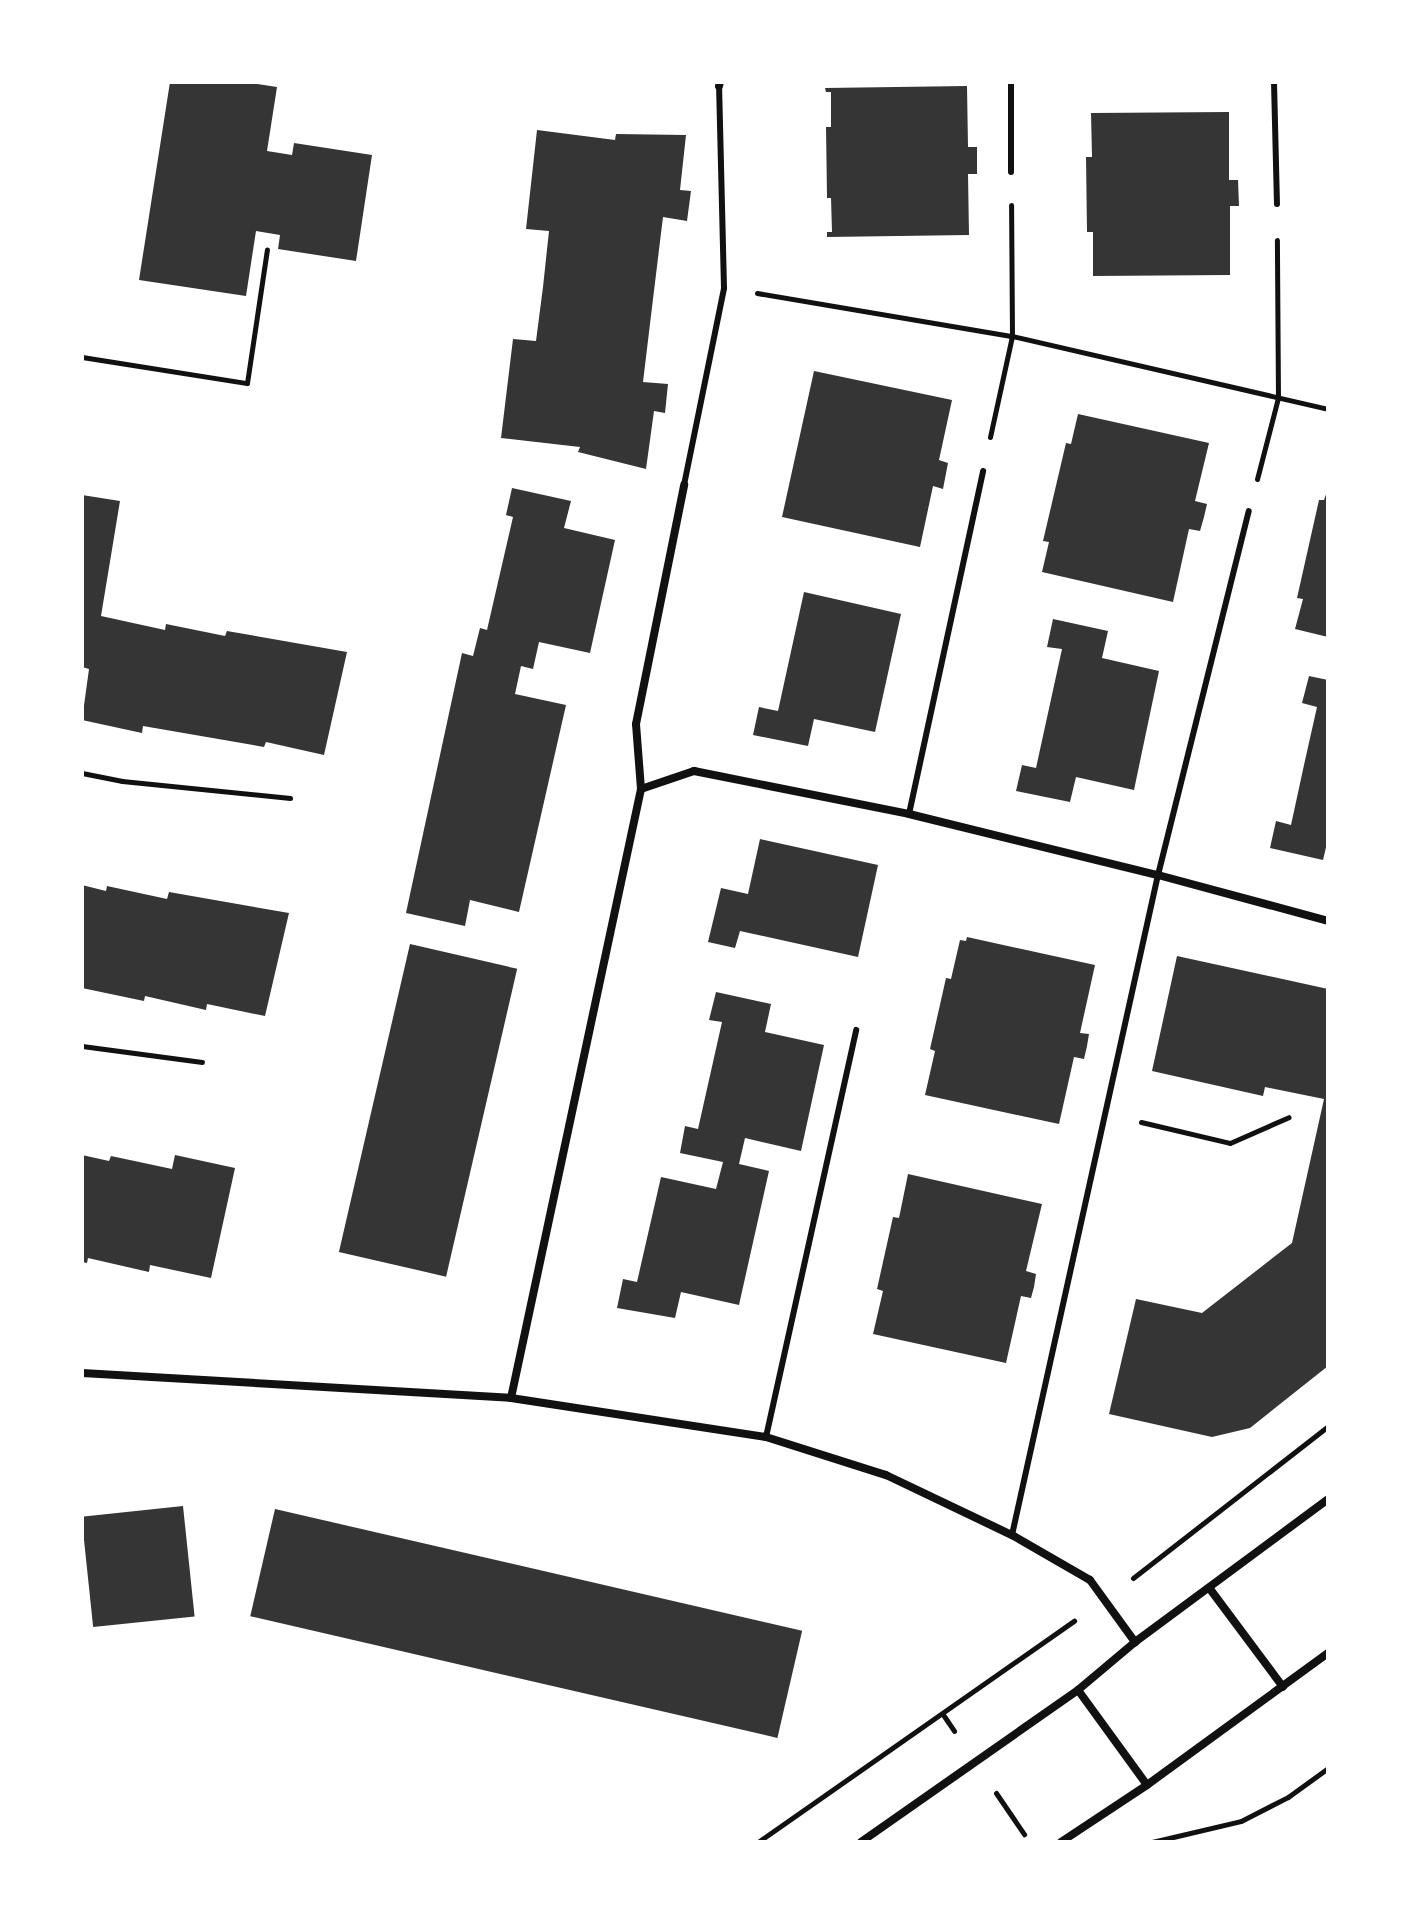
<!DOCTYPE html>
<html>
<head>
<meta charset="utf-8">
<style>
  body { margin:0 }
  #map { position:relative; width:1410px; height:1924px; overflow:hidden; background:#fff; font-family:"Fira Sans",sans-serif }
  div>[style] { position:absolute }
  .building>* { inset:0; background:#353535; transform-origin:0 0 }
  .path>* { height:5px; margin:-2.5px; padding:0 2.5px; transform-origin:2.5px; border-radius:2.5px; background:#111 }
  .service>* { height:6px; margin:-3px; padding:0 3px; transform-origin:3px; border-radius:3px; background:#111 }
  .minor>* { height:8px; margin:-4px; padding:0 4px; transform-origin:4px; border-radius:4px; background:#111 }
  span { translate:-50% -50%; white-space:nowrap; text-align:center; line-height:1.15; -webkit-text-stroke:6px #fff; paint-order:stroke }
  .frame { position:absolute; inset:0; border:84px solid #fff; pointer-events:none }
</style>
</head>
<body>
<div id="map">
  <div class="building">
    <i style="clip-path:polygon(170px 82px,243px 82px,277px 87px,267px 151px,292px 155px,294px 143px,372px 155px,356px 261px,278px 249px,280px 235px,256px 231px,246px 296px,139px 280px)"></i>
    <i style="clip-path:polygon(967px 86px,968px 147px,977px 147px,977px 174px,968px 174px,969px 235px,827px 237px,827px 232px,832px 232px,831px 198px,827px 198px,826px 127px,831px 127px,831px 92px,826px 92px,825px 88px)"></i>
    <i style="clip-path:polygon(1229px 112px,1229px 180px,1238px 180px,1239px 206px,1230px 206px,1230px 275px,1093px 276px,1093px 232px,1087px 232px,1086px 157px,1092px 157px,1091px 113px)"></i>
    <i style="clip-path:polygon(537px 130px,615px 140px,616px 134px,686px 135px,680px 190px,691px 191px,687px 221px,663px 217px,653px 299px,643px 382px,668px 384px,665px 413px,654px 411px,646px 469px,578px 452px,580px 447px,501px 438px,513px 339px,536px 341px,543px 287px,549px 231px,526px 229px)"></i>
    <i style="clip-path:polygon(814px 371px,952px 400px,939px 460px,948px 463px,943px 489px,933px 486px,920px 547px,782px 517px)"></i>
    <i style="clip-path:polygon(1078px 414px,1209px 443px,1195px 501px,1207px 504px,1204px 517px,1200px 531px,1189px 529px,1173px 602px,1042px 572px,1049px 542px,1043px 541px,1066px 443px,1071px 444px)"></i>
    <i style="clip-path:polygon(512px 488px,571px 501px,564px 528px,615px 540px,590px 653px,539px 642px,533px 669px,521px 666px,515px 694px,566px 705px,519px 912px,470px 900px,465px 926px,406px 913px,462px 653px,473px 656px,480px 628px,487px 630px,513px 517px,506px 515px)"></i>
    <i style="clip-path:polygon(1328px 489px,1328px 637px,1295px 629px,1303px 599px,1297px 598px,1319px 500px,1324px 500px)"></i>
    <i style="clip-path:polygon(82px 495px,120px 501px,101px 616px,165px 630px,166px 624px,225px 636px,227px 631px,347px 652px,324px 755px,266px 742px,264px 747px,143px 726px,142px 733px,82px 720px,89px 669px,82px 667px)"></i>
    <i style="clip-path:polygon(804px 592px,901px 614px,875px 732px,814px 719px,808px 746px,753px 735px,759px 707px,778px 711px)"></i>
    <i style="clip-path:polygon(1053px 619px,1108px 631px,1102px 658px,1159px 671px,1134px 790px,1076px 777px,1070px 802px,1016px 791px,1022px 765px,1036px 768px,1062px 649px,1047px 647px)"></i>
    <i style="clip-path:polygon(1309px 676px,1328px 680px,1328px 839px,1323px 860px,1270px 848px,1276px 821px,1291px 825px,1304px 765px,1317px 707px,1302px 703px)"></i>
    <i style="clip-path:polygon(760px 839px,878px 865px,858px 957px,740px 931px,735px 948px,708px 942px,721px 888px,748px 894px)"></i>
    <i style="clip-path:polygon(82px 885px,106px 891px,107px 886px,167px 899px,169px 892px,289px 913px,265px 1016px,207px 1004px,206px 1010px,145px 996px,144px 1001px,82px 988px)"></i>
    <i style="clip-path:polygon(967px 937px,1095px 965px,1080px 1033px,1089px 1034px,1087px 1046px,1084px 1059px,1074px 1057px,1059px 1124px,925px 1095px,935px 1051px,930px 1049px,946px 978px,951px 979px,960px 940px,966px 941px)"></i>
    <i style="left:410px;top:944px;width:110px;height:316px;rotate:13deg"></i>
    <i style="clip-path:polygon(1177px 956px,1328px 989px,1328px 1366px,1250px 1428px,1212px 1437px,1109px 1414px,1136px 1299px,1202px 1313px,1292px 1243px,1324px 1099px,1265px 1087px,1263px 1096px,1152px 1071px)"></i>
    <i style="clip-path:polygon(716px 992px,771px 1004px,765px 1032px,824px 1045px,801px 1151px,745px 1138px,739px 1164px,769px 1171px,739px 1305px,681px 1292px,675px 1318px,617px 1308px,623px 1279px,637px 1282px,661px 1177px,716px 1189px,723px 1162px,680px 1153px,685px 1126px,698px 1129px,722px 1022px,709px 1020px)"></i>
    <i style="clip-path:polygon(82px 1155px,109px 1161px,111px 1156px,172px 1169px,175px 1155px,235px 1168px,211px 1278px,150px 1265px,149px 1272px,88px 1258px,87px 1263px,82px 1262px)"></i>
    <i style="clip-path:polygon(908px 1174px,1042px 1204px,1026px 1271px,1036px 1274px,1034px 1287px,1031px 1298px,1021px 1296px,1006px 1363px,873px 1334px,883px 1291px,877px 1289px,893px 1217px,899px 1218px)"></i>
    <i style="left:183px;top:1506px;width:111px;height:102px;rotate:84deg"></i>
    <i style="left:275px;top:1509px;width:541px;height:110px;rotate:13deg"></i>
  </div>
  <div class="path">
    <i style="left:757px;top:293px;width:259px;rotate:9.6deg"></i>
    <i style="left:1012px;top:336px;width:324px;rotate:13deg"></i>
    <i style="left:82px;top:357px;width:167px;rotate:9deg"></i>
    <i style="left:247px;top:383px;width:135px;rotate:-81.5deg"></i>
    <i style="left:990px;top:437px;width:103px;rotate:-77.7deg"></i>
    <i style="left:1012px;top:336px;width:131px;rotate:-90.4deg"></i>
    <i style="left:1257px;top:479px;width:84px;rotate:-75.5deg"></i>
    <i style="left:1278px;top:398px;width:158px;rotate:-90.4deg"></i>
    <i style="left:82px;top:773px;width:41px;rotate:11.3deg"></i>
    <i style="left:122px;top:781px;width:169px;rotate:5.8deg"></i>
    <i style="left:82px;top:1046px;width:121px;rotate:7.6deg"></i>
    <i style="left:1141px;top:1122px;width:91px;rotate:13.3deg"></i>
    <i style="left:1230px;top:1143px;width:64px;rotate:-23.8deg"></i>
    <i style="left:1133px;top:1578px;width:247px;rotate:-37.9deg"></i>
    <i style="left:944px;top:1716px;width:18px;rotate:56deg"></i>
    <i style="left:996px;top:1793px;width:50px;rotate:55.7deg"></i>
    <i style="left:758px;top:1842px;width:386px;rotate:-35deg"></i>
    <i style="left:1152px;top:1842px;width:91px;rotate:-13.3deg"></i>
    <i style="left:1241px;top:1821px;width:53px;rotate:-27.1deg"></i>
    <i style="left:1288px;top:1797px;width:49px;rotate:-35.9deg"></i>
  </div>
  <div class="service">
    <i style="left:1011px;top:82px;width:90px;rotate:90deg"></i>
    <i style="left:1274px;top:82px;width:122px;rotate:88.6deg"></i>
    <i style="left:684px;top:485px;width:201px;rotate:-78.5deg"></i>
    <i style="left:724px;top:288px;width:202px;rotate:-91.4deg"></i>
    <i style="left:909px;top:814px;width:351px;rotate:-77.8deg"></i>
    <i style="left:766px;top:1437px;width:417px;rotate:-77.5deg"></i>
    <i style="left:1012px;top:1535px;width:676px;rotate:-77.53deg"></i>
    <i style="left:1158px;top:875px;width:375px;rotate:-76deg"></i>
  </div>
  <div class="minor">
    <i style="left:719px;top:86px;width:4px;rotate:-76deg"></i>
    <i style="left:641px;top:789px;width:56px;rotate:-18.8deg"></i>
    <i style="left:694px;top:771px;width:219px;rotate:11.3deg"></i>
    <i style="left:909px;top:814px;width:256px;rotate:13.8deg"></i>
    <i style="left:1158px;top:875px;width:176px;rotate:15.1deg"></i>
    <i style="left:82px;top:1373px;width:430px;rotate:3.3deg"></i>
    <i style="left:511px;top:1398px;width:258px;rotate:8.7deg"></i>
    <i style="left:766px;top:1437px;width:126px;rotate:17.6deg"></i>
    <i style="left:886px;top:1475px;width:140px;rotate:25.5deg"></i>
    <i style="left:1012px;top:1535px;width:90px;rotate:30deg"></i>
    <i style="left:1090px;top:1580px;width:77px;rotate:54deg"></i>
    <i style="left:511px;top:1398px;width:623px;rotate:-77.95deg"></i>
    <i style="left:641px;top:789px;width:65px;rotate:-94.4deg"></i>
    <i style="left:636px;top:724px;width:244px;rotate:-78.6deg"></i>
    <i style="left:1210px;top:1589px;width:122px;rotate:53.3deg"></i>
    <i style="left:1078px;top:1690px;width:117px;rotate:54deg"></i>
    <i style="left:861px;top:1842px;width:265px;rotate:-35deg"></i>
    <i style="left:1078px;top:1690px;width:75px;rotate:-40.1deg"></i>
    <i style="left:1135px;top:1642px;width:240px;rotate:-36.5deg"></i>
    <i style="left:1061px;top:1842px;width:103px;rotate:-33.5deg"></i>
    <i style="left:1147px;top:1785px;width:224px;rotate:-36.1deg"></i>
  </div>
  <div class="frame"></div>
</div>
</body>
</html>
